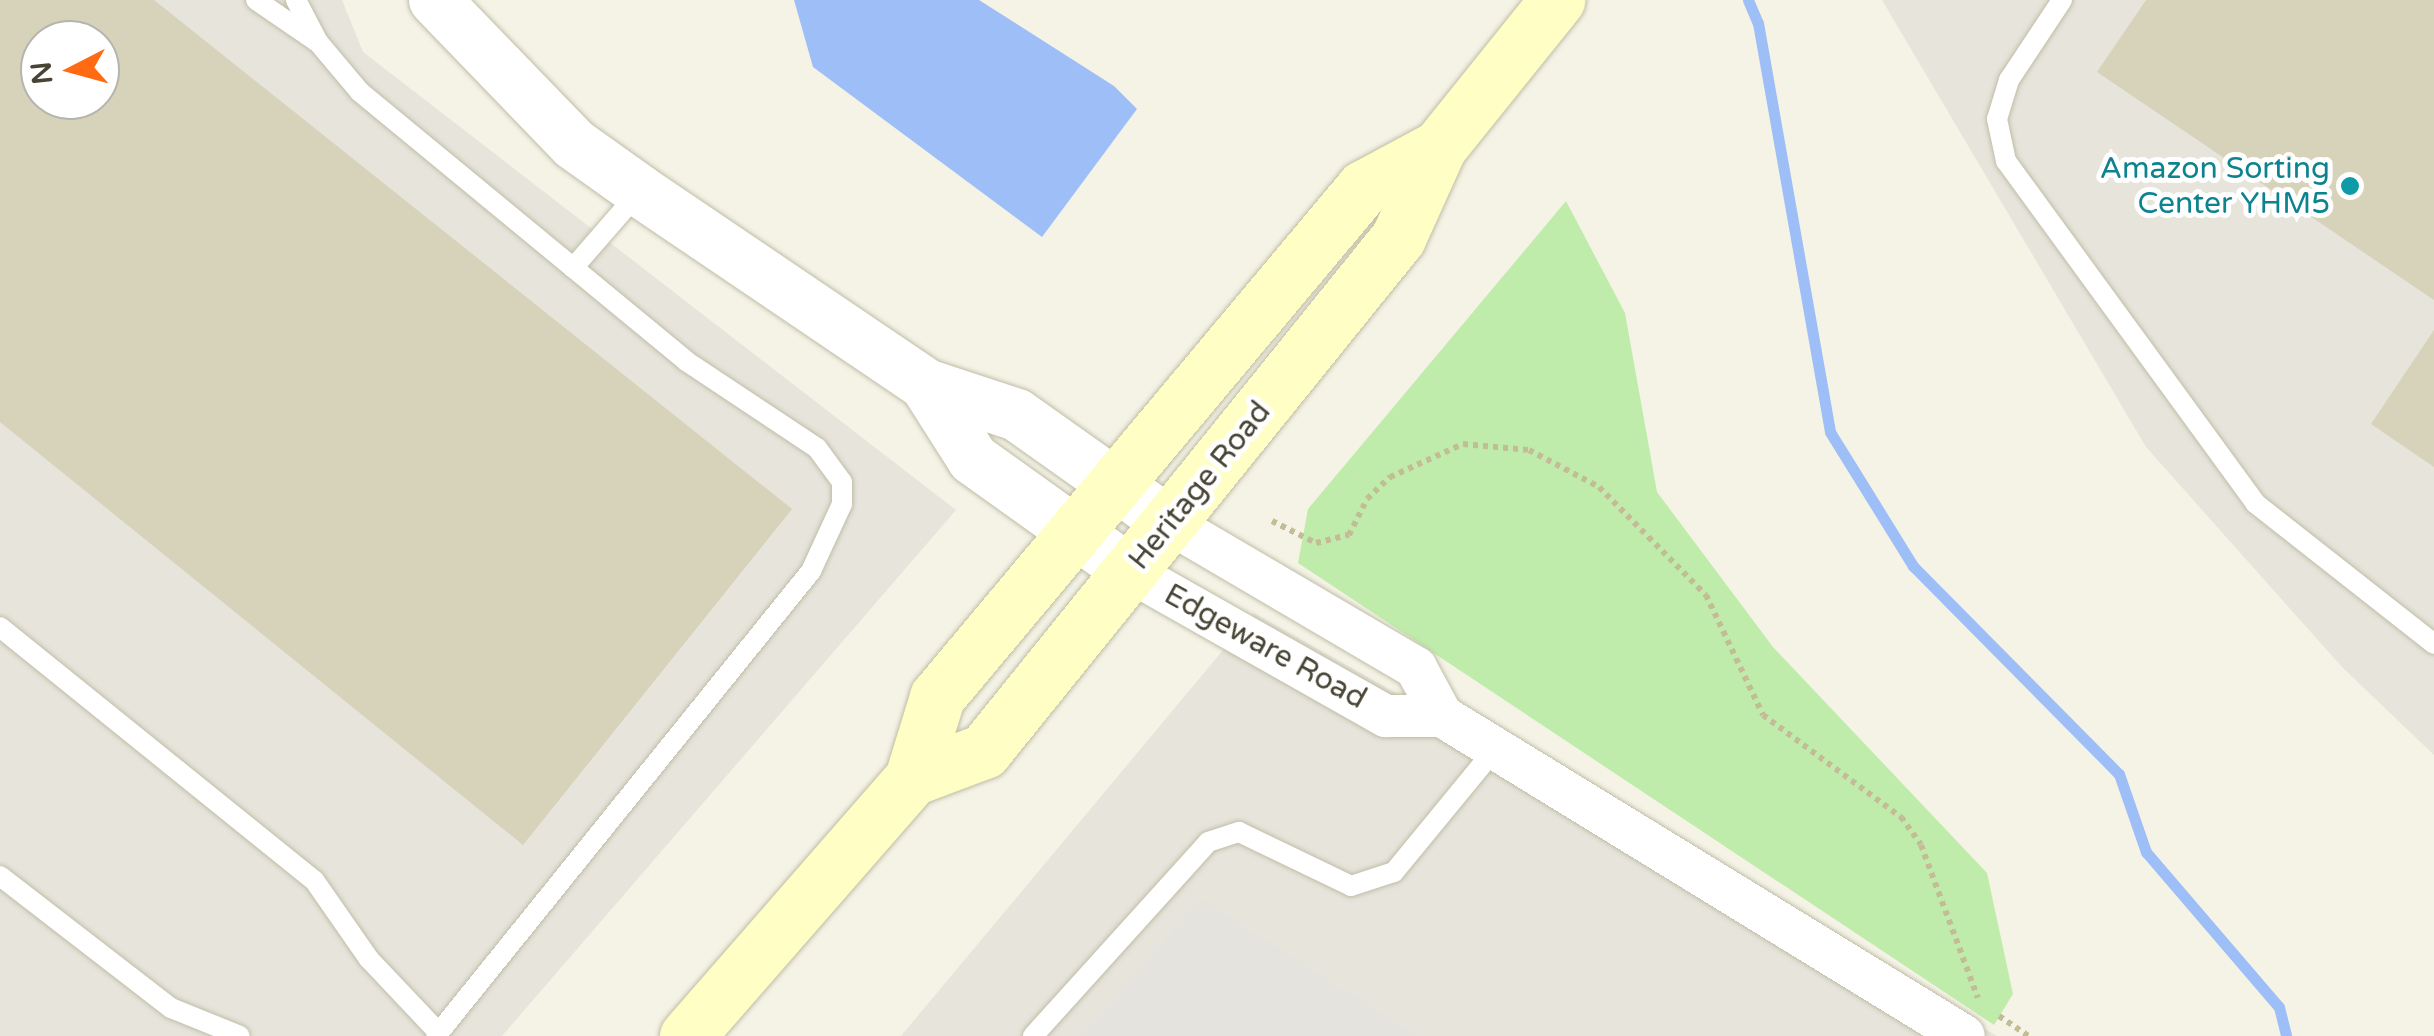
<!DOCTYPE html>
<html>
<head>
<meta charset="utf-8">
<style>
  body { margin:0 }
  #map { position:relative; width:2434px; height:1036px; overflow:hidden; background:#f4f3e6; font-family:"Varela Round",sans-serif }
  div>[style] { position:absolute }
  .industrial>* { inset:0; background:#e6e4db }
  .green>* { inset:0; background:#c0ecab }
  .parking>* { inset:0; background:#e5e3de }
  .water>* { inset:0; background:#9dbef6 }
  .stream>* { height:11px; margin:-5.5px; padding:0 5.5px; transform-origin:5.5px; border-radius:5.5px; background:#9dbef6 }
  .building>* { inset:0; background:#d7d2ba }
  .path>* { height:6px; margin-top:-3px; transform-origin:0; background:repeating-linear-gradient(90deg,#c3bd97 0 5px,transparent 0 10px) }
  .roads { filter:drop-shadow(0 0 2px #c0bda7) drop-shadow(0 0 2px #c0bda7) }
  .service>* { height:20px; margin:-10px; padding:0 10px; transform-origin:10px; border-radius:10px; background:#fff }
  .minor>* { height:42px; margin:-21px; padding:0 21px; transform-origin:21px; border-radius:21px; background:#fff }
  .tertiary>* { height:52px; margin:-26px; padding:0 26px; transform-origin:26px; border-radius:26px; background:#fff }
  .secondary>* { height:55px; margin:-27.5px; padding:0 27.5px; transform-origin:27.5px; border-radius:27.5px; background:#fffec5 }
  .dots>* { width:28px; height:28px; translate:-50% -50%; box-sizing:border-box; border:5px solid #fff; border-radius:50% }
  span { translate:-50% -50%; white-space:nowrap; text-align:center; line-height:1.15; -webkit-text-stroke:10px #fff; paint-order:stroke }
  .culture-label { font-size:30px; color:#0d838f }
  .right { translate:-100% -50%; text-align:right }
  .street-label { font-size:30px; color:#474434 }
  .north { position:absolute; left:20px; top:20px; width:100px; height:100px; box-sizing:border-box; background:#fff; border:2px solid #b5b4ae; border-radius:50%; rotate:264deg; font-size:28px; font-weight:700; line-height:40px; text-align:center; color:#474434 }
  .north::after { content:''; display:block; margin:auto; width:35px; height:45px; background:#ff6a12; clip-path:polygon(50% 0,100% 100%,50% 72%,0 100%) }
</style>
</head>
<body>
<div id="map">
  <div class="industrial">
    <i style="clip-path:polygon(evenodd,0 0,342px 0,363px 52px,956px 510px,502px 1036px,0 1036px,0 0,40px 40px,100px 40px,100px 100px,40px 100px,40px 40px)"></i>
    <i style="clip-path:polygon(1882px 0,2434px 0,2434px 755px,2342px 667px,2146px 447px)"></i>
    <i style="clip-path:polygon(1254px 613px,1495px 749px,1997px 1036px,901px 1036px)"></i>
  </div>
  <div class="green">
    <i style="clip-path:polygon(1566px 201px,1625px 313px,1657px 492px,1773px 647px,1987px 873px,2013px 994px,1994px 1025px,1298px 563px,1308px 509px)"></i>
  </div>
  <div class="parking">
    <i style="clip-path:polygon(1201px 899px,1417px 1036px,1080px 1036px)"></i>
  </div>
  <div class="water">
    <i style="clip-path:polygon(794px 0,979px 0,1114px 86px,1137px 109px,1042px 237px,813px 67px)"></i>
  </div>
  <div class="stream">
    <i style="left:1748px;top:0;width:25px;rotate:67deg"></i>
    <i style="left:1758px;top:23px;width:415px;rotate:80deg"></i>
    <i style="left:1830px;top:432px;width:158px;rotate:58.2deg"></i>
    <i style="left:1913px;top:566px;width:293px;rotate:45.3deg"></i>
    <i style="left:2119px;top:774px;width:83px;rotate:70.9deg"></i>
    <i style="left:2146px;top:852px;width:204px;rotate:49.4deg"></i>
    <i style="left:2279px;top:1007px;width:30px;rotate:76deg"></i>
  </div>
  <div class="building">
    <i style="clip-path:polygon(evenodd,0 0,154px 0,792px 509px,523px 845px,0 422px,0 0,40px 40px,100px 40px,100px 100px,40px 100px,40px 40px)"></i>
    <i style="clip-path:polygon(2146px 0,2434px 0,2434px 300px,2097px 72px)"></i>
    <i style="clip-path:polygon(2434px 330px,2434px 467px,2371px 424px)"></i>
  </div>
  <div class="path">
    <i style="left:1272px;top:521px;width:49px;rotate:26.6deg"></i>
    <i style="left:1316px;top:543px;width:34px;rotate:-14deg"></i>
    <i style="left:1349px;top:535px;width:40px;rotate:-63.4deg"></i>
    <i style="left:1367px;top:499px;width:32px;rotate:-44deg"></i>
    <i style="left:1390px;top:477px;width:80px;rotate:-24.3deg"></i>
    <i style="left:1463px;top:444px;width:66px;rotate:5.2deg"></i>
    <i style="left:1529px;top:450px;width:79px;rotate:27.9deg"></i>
    <i style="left:1599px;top:487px;width:152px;rotate:45.3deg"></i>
    <i style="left:1706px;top:595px;width:133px;rotate:64.6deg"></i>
    <i style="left:1763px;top:715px;width:172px;rotate:36.5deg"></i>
    <i style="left:1901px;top:817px;width:34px;rotate:54deg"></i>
    <i style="left:1921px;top:845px;width:163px;rotate:69.6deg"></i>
    <i style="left:1999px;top:1016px;width:36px;rotate:34deg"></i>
  </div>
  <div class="roads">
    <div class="service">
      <i style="left:256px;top:0;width:73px;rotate:34.3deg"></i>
      <i style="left:296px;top:0;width:47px;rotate:62.4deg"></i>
      <i style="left:318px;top:42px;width:65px;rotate:50deg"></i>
      <i style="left:360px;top:92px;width:423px;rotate:39.5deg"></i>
      <i style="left:686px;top:361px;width:157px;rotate:33.6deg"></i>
      <i style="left:817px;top:448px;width:42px;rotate:53.7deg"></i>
      <i style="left:842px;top:482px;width:22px;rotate:90deg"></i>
      <i style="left:842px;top:504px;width:74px;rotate:114.8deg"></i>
      <i style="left:811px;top:571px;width:597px;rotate:128.88deg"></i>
      <i style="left:2062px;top:0;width:96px;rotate:123.5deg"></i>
      <i style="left:2009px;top:80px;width:41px;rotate:107.1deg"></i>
      <i style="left:1997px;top:119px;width:43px;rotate:77.9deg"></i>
      <i style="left:2006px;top:161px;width:423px;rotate:53.9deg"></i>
      <i style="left:2255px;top:503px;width:228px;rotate:38.2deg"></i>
      <i style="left:573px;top:268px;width:102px;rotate:-49deg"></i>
      <i style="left:0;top:627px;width:403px;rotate:38.9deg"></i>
      <i style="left:314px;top:880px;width:96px;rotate:55.2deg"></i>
      <i style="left:369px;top:959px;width:102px;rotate:46.6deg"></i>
      <i style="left:0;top:876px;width:216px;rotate:37.7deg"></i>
      <i style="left:171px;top:1008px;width:74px;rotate:22.1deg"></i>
      <i style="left:1033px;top:1036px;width:261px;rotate:-47.9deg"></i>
      <i style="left:1208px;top:842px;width:33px;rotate:-18deg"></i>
      <i style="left:1239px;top:832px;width:124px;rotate:25.7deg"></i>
      <i style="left:1351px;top:886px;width:45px;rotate:-18deg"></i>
      <i style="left:1394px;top:872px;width:159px;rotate:-50.6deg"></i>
    </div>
    <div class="minor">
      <i style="left:1171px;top:524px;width:284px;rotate:30.4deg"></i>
      <i style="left:1416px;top:668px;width:55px;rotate:61.6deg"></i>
      <i style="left:1442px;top:716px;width:612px;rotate:31.51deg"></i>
      <i style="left:1131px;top:572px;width:293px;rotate:29.5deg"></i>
      <i style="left:1386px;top:716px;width:56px"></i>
    </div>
    <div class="tertiary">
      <i style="left:435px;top:0;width:200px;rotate:46deg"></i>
      <i style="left:574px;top:144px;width:81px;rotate:35.5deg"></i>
      <i style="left:640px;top:191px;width:346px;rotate:34.1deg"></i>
      <i style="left:926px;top:385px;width:96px;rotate:18.2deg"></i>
      <i style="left:1017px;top:415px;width:189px;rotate:35.3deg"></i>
      <i style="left:926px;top:385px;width:88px;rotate:57.6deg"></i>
      <i style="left:973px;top:459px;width:194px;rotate:35.6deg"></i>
    </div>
    <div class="secondary">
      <i style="left:912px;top:778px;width:77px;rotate:-20.6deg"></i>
      <i style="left:984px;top:751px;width:659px;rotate:-51.1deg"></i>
      <i style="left:1398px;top:238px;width:100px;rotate:-65.7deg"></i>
      <i style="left:1439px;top:147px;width:189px;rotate:-51.2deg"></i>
      <i style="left:687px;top:1036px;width:342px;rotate:-48.9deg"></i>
      <i style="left:912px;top:778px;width:85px;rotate:-72.8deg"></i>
      <i style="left:937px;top:697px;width:664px;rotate:-50.07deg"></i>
      <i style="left:1363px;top:188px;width:86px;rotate:-28.3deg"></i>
    </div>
  </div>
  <div class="dots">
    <i style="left:2350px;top:186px;background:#0f9aa8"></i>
  </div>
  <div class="culture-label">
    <span class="right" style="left:2330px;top:186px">Amazon Sorting<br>Center YHM5</span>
  </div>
  <div class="street-label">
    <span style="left:1200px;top:486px;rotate:-51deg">Heritage Road</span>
    <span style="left:1265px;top:647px;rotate:29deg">Edgeware Road</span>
  </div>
  <div class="north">N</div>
</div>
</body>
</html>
